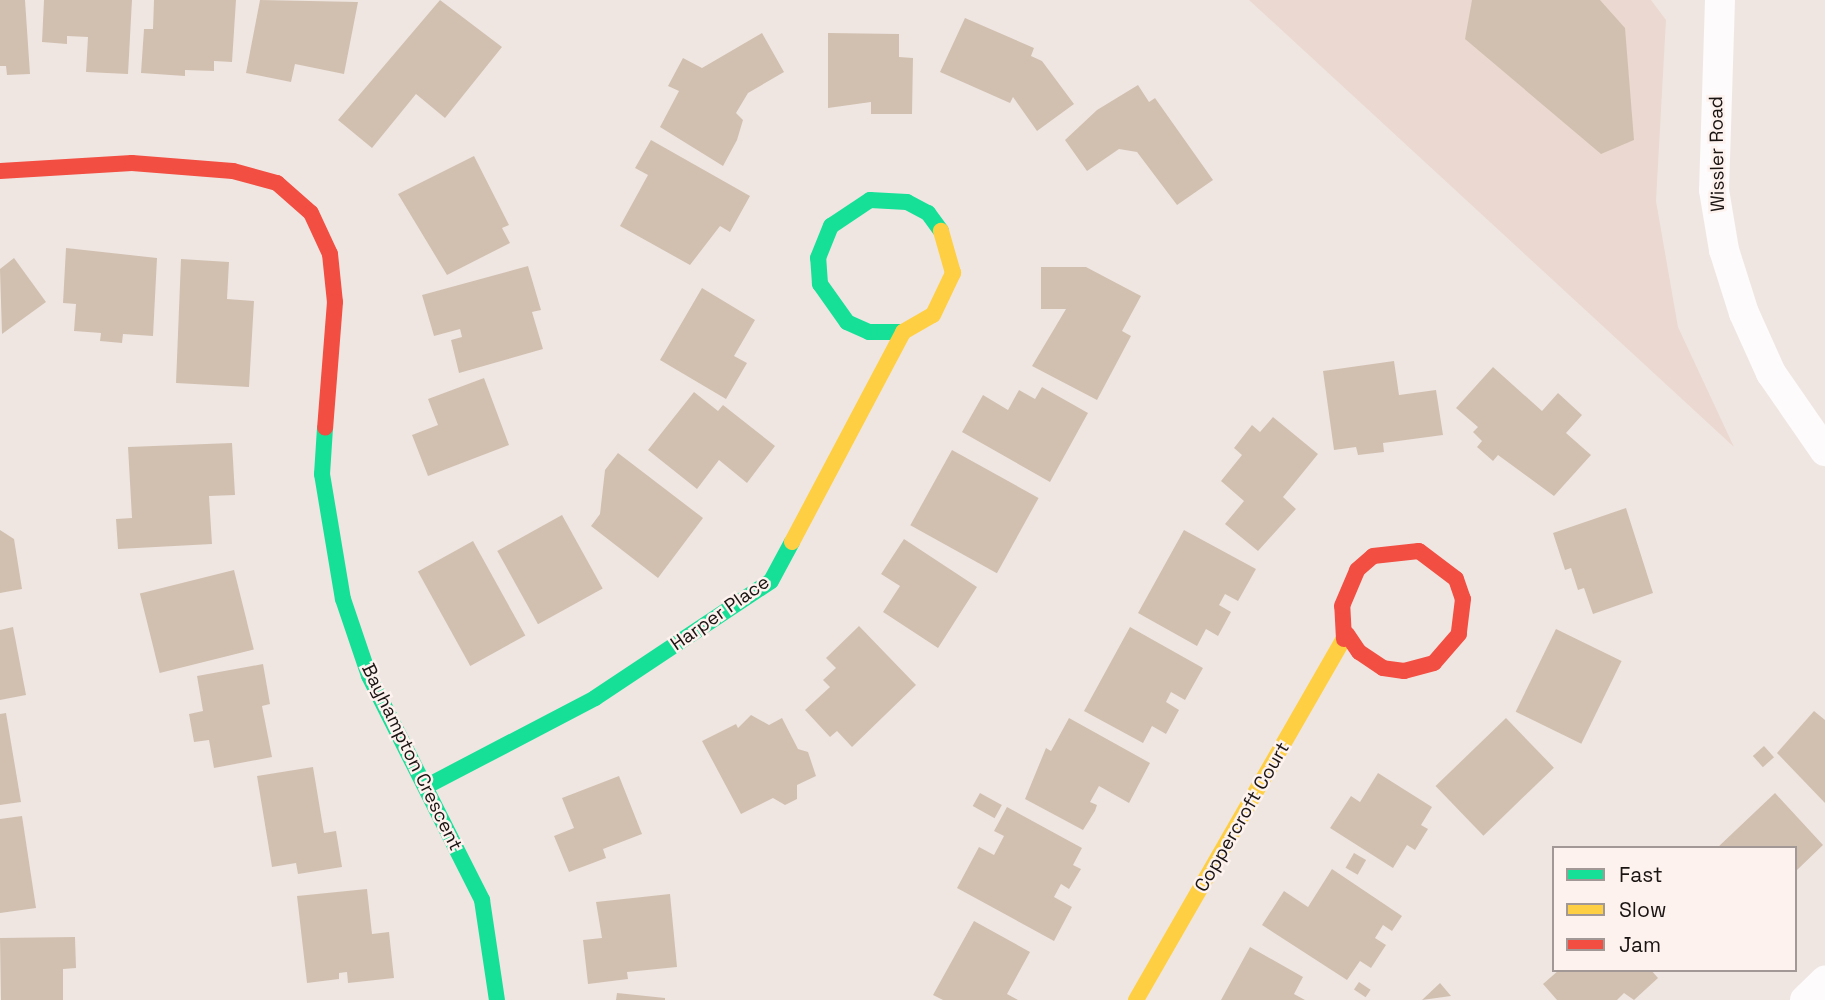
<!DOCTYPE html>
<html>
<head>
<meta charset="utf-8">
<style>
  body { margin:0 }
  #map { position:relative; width:1825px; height:1000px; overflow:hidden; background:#efe6e2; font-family:"Space Grotesk",sans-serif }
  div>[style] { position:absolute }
  .built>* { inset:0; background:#ebd9d1 }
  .building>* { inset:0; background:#d1c0b0; transform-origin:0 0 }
  .street>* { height:30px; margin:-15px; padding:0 15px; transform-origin:15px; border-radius:15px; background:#fdfbfb }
  .fast>* { height:16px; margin:-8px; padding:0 8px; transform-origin:8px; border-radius:8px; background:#16e098 }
  .slow>* { height:16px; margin:-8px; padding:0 8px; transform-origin:8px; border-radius:8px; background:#ffcf43 }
  .jam>* { height:16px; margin:-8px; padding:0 8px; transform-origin:8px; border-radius:8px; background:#f24e42 }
  span { translate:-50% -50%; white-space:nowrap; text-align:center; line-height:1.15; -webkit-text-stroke:5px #fdf2ee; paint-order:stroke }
  .street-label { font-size:19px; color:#1a1412 }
  .legend { position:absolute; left:1552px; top:846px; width:245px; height:126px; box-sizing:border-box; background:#fdf2ee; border:2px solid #a29996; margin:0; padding:9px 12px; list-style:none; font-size:21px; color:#1a1412 }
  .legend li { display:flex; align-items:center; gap:14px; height:35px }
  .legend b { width:35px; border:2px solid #a29996 }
</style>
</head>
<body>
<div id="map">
  <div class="built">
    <i style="clip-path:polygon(1249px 0,1651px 0,1666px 20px,1656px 201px,1678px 327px,1734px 447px)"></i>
  </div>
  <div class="building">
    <i style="clip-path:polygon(0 0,25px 0,30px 74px,7px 75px,6px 66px,0 66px)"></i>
    <i style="clip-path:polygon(44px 0,132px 0,128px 74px,86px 72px,88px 37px,67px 36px,67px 44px,42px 42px)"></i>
    <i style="clip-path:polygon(154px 0,236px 0,232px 62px,214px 61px,214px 71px,185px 70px,185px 76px,141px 73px,144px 29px,153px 29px)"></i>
    <i style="clip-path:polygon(260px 0,358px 2px,344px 74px,295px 64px,291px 82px,246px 73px)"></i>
    <i style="clip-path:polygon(440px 0,502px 47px,445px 118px,416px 94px,372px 148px,338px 120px)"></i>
    <i style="clip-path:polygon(1472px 0,1600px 0,1625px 28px,1634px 140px,1601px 154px,1465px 39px)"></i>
    <i style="clip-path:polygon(965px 18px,1034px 48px,1031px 56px,1042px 61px,1074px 104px,1037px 131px,1013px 97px,1010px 103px,940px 72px)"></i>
    <i style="clip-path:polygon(762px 33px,784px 72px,748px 93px,736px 113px,743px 120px,737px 140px,723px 166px,660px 127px,679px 91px,668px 86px,683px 58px,702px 68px)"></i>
    <i style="clip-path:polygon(828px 33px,899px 34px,899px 57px,913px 58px,912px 114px,871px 114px,871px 102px,828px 108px)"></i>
    <i style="clip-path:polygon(1138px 85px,1149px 102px,1155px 98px,1213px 180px,1177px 205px,1137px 152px,1119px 149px,1087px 171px,1065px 140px,1097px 110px)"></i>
    <i style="clip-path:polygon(651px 140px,750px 196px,730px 232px,720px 226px,690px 265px,620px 226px,648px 175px,635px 168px)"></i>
    <i style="clip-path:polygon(474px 156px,509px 225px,502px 228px,510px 243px,447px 275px,398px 194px)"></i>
    <i style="clip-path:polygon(66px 248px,157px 258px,153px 336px,123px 334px,122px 343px,100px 341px,101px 333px,74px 331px,76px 304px,63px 303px)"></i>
    <i style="clip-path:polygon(14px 258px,46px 302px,2px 334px,0 269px)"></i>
    <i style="clip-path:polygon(181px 259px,229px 262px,227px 299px,254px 301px,249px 387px,176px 383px)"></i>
    <i style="clip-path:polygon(528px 266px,541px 310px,532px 312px,543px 349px,459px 373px,451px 340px,462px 337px,460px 329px,434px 336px,422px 295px)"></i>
    <i style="clip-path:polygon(1041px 267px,1086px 267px,1141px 296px,1122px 331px,1131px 336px,1097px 400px,1032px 366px,1066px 309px,1041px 309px)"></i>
    <i style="clip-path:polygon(702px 288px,755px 320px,734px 356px,747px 363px,726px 399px,660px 360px)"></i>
    <i style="clip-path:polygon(1394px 361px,1399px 395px,1436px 390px,1443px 435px,1383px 443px,1384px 452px,1358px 455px,1356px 447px,1334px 450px,1323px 371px)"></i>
    <i style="clip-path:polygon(1493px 367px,1542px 411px,1558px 393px,1582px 415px,1566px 433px,1591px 455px,1554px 496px,1498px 455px,1493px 461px,1477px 447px,1482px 441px,1473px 432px,1478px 427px,1456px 408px)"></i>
    <i style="clip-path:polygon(484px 378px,509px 445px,428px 476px,412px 435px,438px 425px,428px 399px)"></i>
    <i style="clip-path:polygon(1042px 387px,1088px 413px,1050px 482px,962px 432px,983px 395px,1008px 410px,1019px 390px,1035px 399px)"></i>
    <i style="clip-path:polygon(694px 392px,718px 411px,723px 405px,775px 446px,747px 483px,719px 460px,697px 489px,648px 450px)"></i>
    <i style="clip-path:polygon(1273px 417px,1318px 454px,1283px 497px,1296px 509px,1258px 551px,1225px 524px,1244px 501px,1221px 481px,1242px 455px,1234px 448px,1252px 425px,1260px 432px)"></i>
    <i style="clip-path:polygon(232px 443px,235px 495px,209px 496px,212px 544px,118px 549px,116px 519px,132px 518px,128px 447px)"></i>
    <i style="left:952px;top:450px;width:99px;height:86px;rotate:29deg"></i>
    <i style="clip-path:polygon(618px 453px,703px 518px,658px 578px,591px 526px,600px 514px,605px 470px)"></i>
    <i style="clip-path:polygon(1626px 508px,1653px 593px,1593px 614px,1584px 588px,1578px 590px,1571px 568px,1565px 570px,1553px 533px)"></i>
    <i style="left:562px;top:515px;width:84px;height:74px;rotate:61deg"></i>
    <i style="clip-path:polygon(0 530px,14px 539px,22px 589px,0 593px)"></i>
    <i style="clip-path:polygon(1184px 530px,1256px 569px,1238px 601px,1225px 594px,1219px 605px,1231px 612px,1218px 636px,1206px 629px,1197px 646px,1138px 613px)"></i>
    <i style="clip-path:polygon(904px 539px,977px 587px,938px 648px,883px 612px,900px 586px,881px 574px)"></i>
    <i style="left:473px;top:541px;width:108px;height:63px;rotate:61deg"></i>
    <i style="left:234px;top:570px;width:82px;height:97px;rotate:76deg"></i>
    <i style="clip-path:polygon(859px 626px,916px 685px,852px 747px,837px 731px,830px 737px,805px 710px,830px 687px,823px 680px,836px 668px,826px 658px)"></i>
    <i style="clip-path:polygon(13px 627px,26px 695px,0 700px,0 630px)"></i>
    <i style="clip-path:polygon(1130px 627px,1203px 668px,1185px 700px,1171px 692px,1166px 702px,1179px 710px,1166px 734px,1152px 726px,1143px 743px,1084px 711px)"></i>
    <i style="left:1556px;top:629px;width:73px;height:92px;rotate:26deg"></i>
    <i style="clip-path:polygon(263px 664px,270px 704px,262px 706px,272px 757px,214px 768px,209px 740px,194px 742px,189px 714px,203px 711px,197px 676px)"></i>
    <i style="clip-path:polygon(1814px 711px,1825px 720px,1825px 803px,1777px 753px)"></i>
    <i style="clip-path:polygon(6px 713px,21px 802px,0 805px,0 714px)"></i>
    <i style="clip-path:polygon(751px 715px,769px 725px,782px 718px,798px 749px,808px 752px,816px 776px,797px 785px,797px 799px,785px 805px,773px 798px,741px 814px,702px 741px,736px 724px,738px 728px)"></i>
    <i style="clip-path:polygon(1069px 718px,1150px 763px,1129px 803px,1099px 786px,1090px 802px,1097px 805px,1095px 811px,1083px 830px,1025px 799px,1046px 748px,1051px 751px)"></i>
    <i style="left:1506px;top:718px;width:69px;height:98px;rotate:46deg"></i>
    <i style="left:1764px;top:746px;width:15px;height:15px;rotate:48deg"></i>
    <i style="clip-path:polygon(313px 767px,324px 833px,336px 831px,342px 867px,298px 874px,296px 863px,272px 867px,257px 776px)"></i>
    <i style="clip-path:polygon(1378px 773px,1432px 807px,1421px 825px,1428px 829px,1415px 850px,1407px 845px,1393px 868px,1330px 828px,1351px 796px,1360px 802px)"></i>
    <i style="clip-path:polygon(619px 776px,642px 834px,603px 849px,606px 858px,569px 872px,554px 836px,574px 828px,562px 798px)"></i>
    <i style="left:980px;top:793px;width:25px;height:15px;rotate:29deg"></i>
    <i style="clip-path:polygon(1775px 793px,1823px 845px,1797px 870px,1795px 848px,1717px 848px)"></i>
    <i style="clip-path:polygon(1007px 807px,1082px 848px,1073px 865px,1081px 869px,1069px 889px,1061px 884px,1054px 897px,1072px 907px,1054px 941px,957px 888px,979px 847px,994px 855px,1004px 836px,994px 831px)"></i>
    <i style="clip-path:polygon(22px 816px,36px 908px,0 913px,0 819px)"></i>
    <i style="left:1354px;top:853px;width:14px;height:17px;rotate:30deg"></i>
    <i style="clip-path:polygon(1332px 869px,1402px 916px,1392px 931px,1383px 925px,1375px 938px,1386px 945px,1371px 968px,1360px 961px,1347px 980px,1262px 925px,1284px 891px,1308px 907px)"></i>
    <i style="clip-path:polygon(367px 889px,372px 934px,389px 932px,394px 978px,348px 983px,347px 972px,339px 973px,339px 979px,307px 983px,297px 896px)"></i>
    <i style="clip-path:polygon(670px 894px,677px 967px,627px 972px,628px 979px,588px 984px,583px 940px,602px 938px,596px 902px)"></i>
    <i style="clip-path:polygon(974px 921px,1030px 952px,1007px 994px,1018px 1000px,943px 1000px,933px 995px)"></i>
    <i style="clip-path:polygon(75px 937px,76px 968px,63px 969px,63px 1000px,1px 1000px,0 938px)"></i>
    <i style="clip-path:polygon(1250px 947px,1303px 977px,1294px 994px,1305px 1000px,1221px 1000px)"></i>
    <i style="clip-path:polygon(1559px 970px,1651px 970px,1658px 978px,1634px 1000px,1624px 993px,1617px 1000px,1557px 1000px,1543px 984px)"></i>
    <i style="left:1359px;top:982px;width:14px;height:9px;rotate:34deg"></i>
    <i style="clip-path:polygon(1440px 983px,1451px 996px,1422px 1000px)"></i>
    <i style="clip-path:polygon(617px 993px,665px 998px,665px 1000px,616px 1000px)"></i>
  </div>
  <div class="street">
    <i style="left:1720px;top:0;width:190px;rotate:91.8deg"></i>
    <i style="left:1714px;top:190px;width:61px;rotate:80.5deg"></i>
    <i style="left:1724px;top:250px;width:66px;rotate:72.4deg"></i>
    <i style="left:1744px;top:313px;width:66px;rotate:65.8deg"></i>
    <i style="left:1771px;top:373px;width:95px;rotate:55.3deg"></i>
    <i style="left:1805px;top:1000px;width:28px;rotate:-44deg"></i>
  </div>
  <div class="fast">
    <i style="left:903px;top:332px;width:34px;rotate:180deg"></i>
    <i style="left:869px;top:332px;width:24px;rotate:-156deg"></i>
    <i style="left:847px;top:322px;width:47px;rotate:-125.4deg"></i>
    <i style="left:820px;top:284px;width:26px;rotate:-94deg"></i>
    <i style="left:818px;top:258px;width:35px;rotate:-68deg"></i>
    <i style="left:831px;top:226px;width:47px;rotate:-33.7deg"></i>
    <i style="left:870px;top:200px;width:37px;rotate:3deg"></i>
    <i style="left:907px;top:202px;width:24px;rotate:28deg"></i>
    <i style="left:928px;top:213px;width:22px;rotate:54deg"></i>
    <i style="left:325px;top:428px;width:46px;rotate:93.7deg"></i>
    <i style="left:322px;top:474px;width:127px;rotate:80.5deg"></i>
    <i style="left:343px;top:599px;width:81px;rotate:71.3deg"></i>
    <i style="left:369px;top:676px;width:251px;rotate:63.2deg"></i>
    <i style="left:482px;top:900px;width:101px;rotate:81.5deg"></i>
    <i style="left:427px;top:786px;width:190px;rotate:-27.6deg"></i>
    <i style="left:595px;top:698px;width:211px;rotate:-33.6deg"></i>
    <i style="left:771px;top:581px;width:44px;rotate:-61.7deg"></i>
  </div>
  <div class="slow">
    <i style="left:792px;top:542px;width:238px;rotate:-62.1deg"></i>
    <i style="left:903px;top:332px;width:34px;rotate:-30deg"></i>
    <i style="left:933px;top:315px;width:47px;rotate:-64.5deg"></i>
    <i style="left:953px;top:273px;width:44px;rotate:-105.9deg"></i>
    <i style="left:1136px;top:1000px;width:417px;rotate:-60.1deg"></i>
  </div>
  <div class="jam">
    <i style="left:0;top:171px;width:132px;rotate:-3.5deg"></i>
    <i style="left:132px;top:163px;width:101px;rotate:4.5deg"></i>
    <i style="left:233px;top:171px;width:46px;rotate:15.3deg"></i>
    <i style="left:277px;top:183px;width:45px;rotate:41.4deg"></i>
    <i style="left:311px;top:213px;width:45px;rotate:65.1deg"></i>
    <i style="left:330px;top:254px;width:48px;rotate:84.1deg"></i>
    <i style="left:335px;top:302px;width:126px;rotate:94.5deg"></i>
    <i style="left:1344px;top:639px;width:33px;rotate:-93deg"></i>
    <i style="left:1342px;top:606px;width:39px;rotate:-67deg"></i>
    <i style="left:1357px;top:570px;width:21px;rotate:-41deg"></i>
    <i style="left:1373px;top:556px;width:46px;rotate:-6.2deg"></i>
    <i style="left:1419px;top:551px;width:46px;rotate:37.1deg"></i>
    <i style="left:1456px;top:579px;width:21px;rotate:71deg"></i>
    <i style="left:1463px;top:599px;width:35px;rotate:97deg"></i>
    <i style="left:1459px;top:634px;width:38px;rotate:131deg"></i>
    <i style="left:1434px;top:663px;width:31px;rotate:165deg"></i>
    <i style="left:1404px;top:671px;width:21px;rotate:-172deg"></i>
    <i style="left:1383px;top:668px;width:29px;rotate:-146deg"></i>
    <i style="left:1359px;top:652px;width:22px;rotate:-124deg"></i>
  </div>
  <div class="street-label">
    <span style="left:1717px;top:154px;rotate:-91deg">Wissler Road</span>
    <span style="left:720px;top:613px;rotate:-35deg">Harper Place</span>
    <span style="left:412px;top:757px;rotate:64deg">Bayhampton Crescent</span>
    <span style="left:1242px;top:817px;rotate:-60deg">Coppercroft Court</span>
  </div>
  <ul class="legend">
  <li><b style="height:9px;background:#16e098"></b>Fast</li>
  <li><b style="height:9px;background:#ffcf43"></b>Slow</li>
  <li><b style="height:9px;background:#f24e42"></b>Jam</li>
  </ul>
</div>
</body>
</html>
